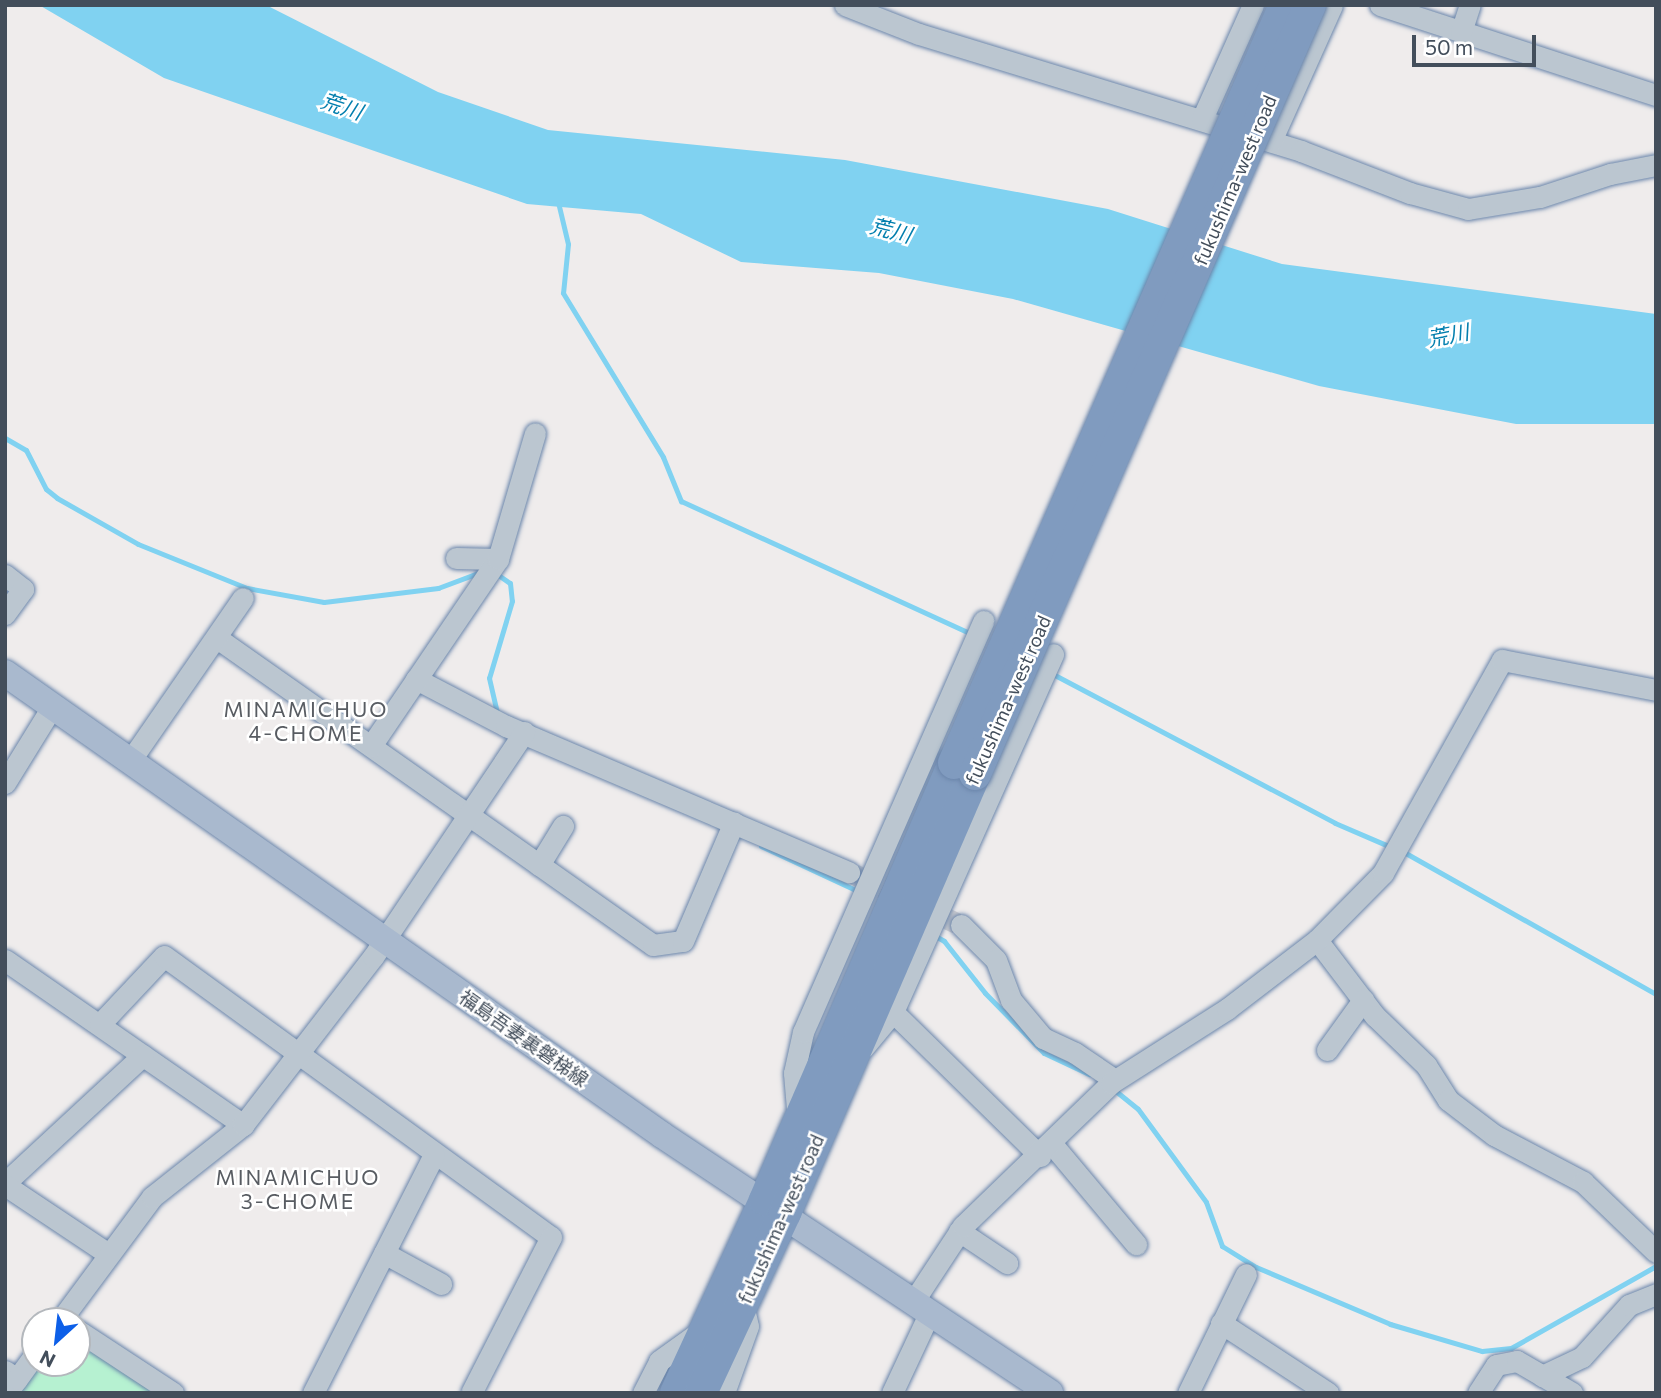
<!DOCTYPE html>
<html>
<head>
<meta charset="utf-8">
<style>
  body { margin:0 }
  #map { position:relative; width:1661px; height:1398px; overflow:hidden; background:#efecec; font-family:Commissioner,"Noto Sans JP",sans-serif }
  div>[style] { position:absolute }
  .green>* { inset:0; background:#b6f1d1 }
  .water>* { inset:0; background:#80d2f1 }
  .stream>* { height:5px; margin:-2.5px; padding:0 2.5px; transform-origin:2.5px; border-radius:2.5px; background:#80d2f1 }
  .minor-tunnel>* { height:21px; margin-top:-10.5px; transform-origin:0; background:repeating-linear-gradient(90deg,#cdcccf 0 21px,transparent 0 31px) }
  .roads { filter:drop-shadow(0 0 2px #6b86ab) drop-shadow(0 0 2px #6b86ab) }
  .minor>* { height:21px; margin:-10.5px; padding:0 10.5px; transform-origin:10.5px; border-radius:10.5px; background:#bbc6d0 }
  .major>* { height:26px; margin:-13px; padding:0 13px; transform-origin:13px; border-radius:13px; background:#a9b9ce }
  .highway>* { height:32px; margin:-16px; padding:0 16px; transform-origin:16px; border-radius:16px; background:#809bbf }
  .bridges { filter:drop-shadow(0 0 2px #6b86ab) drop-shadow(0 0 2px #6b86ab) }
  .highway-bridge>* { height:32px; margin:-16px; padding:0 16px; transform-origin:16px; border-radius:16px; background:#809bbf }
  span { translate:-50% -50%; white-space:nowrap; text-align:center; line-height:1.15; -webkit-text-stroke:5px #fff; paint-order:stroke }
  .street-label { font-size:19px; color:#434e5b }
  .water-label { font-size:21px; color:#037fae; font-style:italic }
  .neighbourhood-label { font-size:21px; color:#585c62; letter-spacing:2px }
  .frame { position:absolute; inset:0; border:7px solid #434e5b; pointer-events:none }
  .north { position:absolute; left:21px; top:1307px; width:70px; height:70px; box-sizing:border-box; background:#fff; border:2px solid #b4b8bd; border-radius:50%; rotate:207deg; font-size:19px; font-weight:700; line-height:28px; text-align:center; color:#434e5b }
  .north::after { content:''; display:block; margin:auto; width:24px; height:32px; background:#0d5fe8; clip-path:polygon(50% 0,100% 100%,50% 72%,0 100%) }
  .scale { position:absolute; left:1412px; top:35px; width:124px; height:32px; box-sizing:border-box; border:4px solid #434e5b; border-top:0; padding-left:9px; font-size:21px; line-height:24px; white-space:nowrap; color:#434e5b; -webkit-text-stroke:5px #fff; paint-order:stroke }
</style>
</head>
<body>
<div id="map">
  <div class="green">
    <i style="clip-path:polygon(77px 1347px,86px 1347px,155px 1393px,17px 1393px,39px 1363px,77px 1363px)"></i>
  </div>
  <div class="water">
    <i style="clip-path:polygon(39px 5px,266px 5px,438px 92px,548px 130px,845px 160px,1108px 209px,1282px 264px,1656px 314px,1656px 424px,1516px 424px,1319px 386px,1013px 299px,879px 273px,741px 262px,641px 214px,527px 204px,164px 78px)"></i>
  </div>
  <div class="stream">
    <i style="left:558px;top:202px;width:43px;rotate:76.6deg"></i>
    <i style="left:568px;top:244px;width:49px;rotate:95.8deg"></i>
    <i style="left:563px;top:293px;width:192px;rotate:58.6deg"></i>
    <i style="left:663px;top:457px;width:48px;rotate:67.8deg"></i>
    <i style="left:681px;top:501px;width:319px;rotate:24.6deg"></i>
    <i style="left:5px;top:438px;width:24px;rotate:30deg"></i>
    <i style="left:26px;top:450px;width:44px;rotate:62.9deg"></i>
    <i style="left:46px;top:489px;width:14px;rotate:39deg"></i>
    <i style="left:57px;top:498px;width:93px;rotate:29.6deg"></i>
    <i style="left:138px;top:544px;width:118px;rotate:22deg"></i>
    <i style="left:247px;top:588px;width:78px;rotate:10.3deg"></i>
    <i style="left:324px;top:602px;width:115px;rotate:-7deg"></i>
    <i style="left:438px;top:588px;width:46px;rotate:-20.4deg"></i>
    <i style="left:494px;top:572px;width:19px;rotate:35deg"></i>
    <i style="left:510px;top:583px;width:18px;rotate:84deg"></i>
    <i style="left:512px;top:601px;width:80px;rotate:106.6deg"></i>
    <i style="left:489px;top:678px;width:36px;rotate:77deg"></i>
    <i style="left:1049px;top:672px;width:323px;rotate:27.8deg"></i>
    <i style="left:1335px;top:823px;width:63px;rotate:23.3deg"></i>
    <i style="left:761px;top:846px;width:109px;rotate:24.9deg"></i>
    <i style="left:1402px;top:851px;width:291px;rotate:29.4deg"></i>
    <i style="left:932px;top:934px;width:14px;rotate:30deg"></i>
    <i style="left:944px;top:941px;width:66px;rotate:51.7deg"></i>
    <i style="left:985px;top:993px;width:84px;rotate:45.5deg"></i>
    <i style="left:1044px;top:1053px;width:50px;rotate:25deg"></i>
    <i style="left:1112px;top:1088px;width:33px;rotate:39deg"></i>
    <i style="left:1138px;top:1109px;width:115px;rotate:53.8deg"></i>
    <i style="left:1206px;top:1202px;width:47px;rotate:70deg"></i>
    <i style="left:1222px;top:1246px;width:40px;rotate:32deg"></i>
    <i style="left:1256px;top:1267px;width:146px;rotate:23deg"></i>
    <i style="left:1390px;top:1324px;width:96px;rotate:16.4deg"></i>
    <i style="left:1482px;top:1351px;width:29px;rotate:-6deg"></i>
    <i style="left:1511px;top:1348px;width:167px;rotate:-29.5deg"></i>
  </div>
  <div class="minor-tunnel">
    <i style="left:854px;top:874px;width:119px;rotate:25.5deg"></i>
  </div>
  <div class="roads">
    <div class="minor">
      <i style="left:845px;top:5px;width:79px;rotate:21.4deg"></i>
      <i style="left:919px;top:34px;width:400px;rotate:17deg"></i>
      <i style="left:1301px;top:151px;width:117px;rotate:21.1deg"></i>
      <i style="left:1410px;top:193px;width:60px;rotate:15.4deg"></i>
      <i style="left:1468px;top:209px;width:73px;rotate:-9.5deg"></i>
      <i style="left:1540px;top:197px;width:74px;rotate:-18.2deg"></i>
      <i style="left:1610px;top:174px;width:47px;rotate:-11.1deg"></i>
      <i style="left:1380px;top:5px;width:290px;rotate:18.1deg"></i>
      <i style="left:1461px;top:32px;width:28px;rotate:-72deg"></i>
      <i style="left:1202px;top:119px;width:125px;rotate:-65.9deg"></i>
      <i style="left:1271px;top:141px;width:149px;rotate:-65.8deg"></i>
      <i style="left:456px;top:558px;width:42px;rotate:1.4deg"></i>
      <i style="left:5px;top:575px;width:23px;rotate:38deg"></i>
      <i style="left:23px;top:589px;width:31px;rotate:126deg"></i>
      <i style="left:217px;top:638px;width:533px;rotate:35.15deg"></i>
      <i style="left:653px;top:945px;width:30px;rotate:-8deg"></i>
      <i style="left:683px;top:941px;width:129px;rotate:-66.8deg"></i>
      <i style="left:416px;top:679px;width:102px;rotate:27.6deg"></i>
      <i style="left:506px;top:726px;width:373px;rotate:23.1deg"></i>
      <i style="left:371px;top:746px;width:226px;rotate:-55.8deg"></i>
      <i style="left:498px;top:559px;width:131px;rotate:-73.6deg"></i>
      <i style="left:130px;top:761px;width:198px;rotate:-55.3deg"></i>
      <i style="left:5px;top:783px;width:89px;rotate:-58.3deg"></i>
      <i style="left:539px;top:865px;width:46px;rotate:-58.4deg"></i>
      <i style="left:961px;top:925px;width:49px;rotate:45deg"></i>
      <i style="left:996px;top:960px;width:43px;rotate:69.4deg"></i>
      <i style="left:1011px;top:1000px;width:50px;rotate:49.9deg"></i>
      <i style="left:1043px;top:1038px;width:35px;rotate:25deg"></i>
      <i style="left:1075px;top:1053px;width:48px;rotate:34deg"></i>
      <i style="left:1317px;top:940px;width:96px;rotate:52.7deg"></i>
      <i style="left:1375px;top:1016px;width:71px;rotate:43.9deg"></i>
      <i style="left:1426px;top:1065px;width:41px;rotate:57.8deg"></i>
      <i style="left:1448px;top:1100px;width:58px;rotate:37.3deg"></i>
      <i style="left:1494px;top:1135px;width:101px;rotate:27.8deg"></i>
      <i style="left:1583px;top:1182px;width:101px;rotate:43.8deg"></i>
      <i style="left:5px;top:960px;width:290px;rotate:34.7deg"></i>
      <i style="left:893px;top:1012px;width:206px;rotate:44.4deg"></i>
      <i style="left:100px;top:1024px;width:93px;rotate:-46.7deg"></i>
      <i style="left:164px;top:956px;width:478px;rotate:36deg"></i>
      <i style="left:551px;top:1237px;width:175px;rotate:117.1deg"></i>
      <i style="left:863px;top:1048px;width:47px;rotate:-50.2deg"></i>
      <i style="left:893px;top:1012px;width:392px;rotate:-65.9deg"></i>
      <i style="left:1327px;top:1050px;width:62px;rotate:-54.2deg"></i>
      <i style="left:798px;top:1120px;width:47px;rotate:-94.9deg"></i>
      <i style="left:794px;top:1073px;width:42px;rotate:-77.6deg"></i>
      <i style="left:803px;top:1032px;width:449px;rotate:-66.3deg"></i>
      <i style="left:1052px;top:1144px;width:131px;rotate:50deg"></i>
      <i style="left:5px;top:1183px;width:188px;rotate:-42.8deg"></i>
      <i style="left:5px;top:1185px;width:123px;rotate:33.7deg"></i>
      <i style="left:959px;top:1231px;width:58px;rotate:33.7deg"></i>
      <i style="left:384px;top:1253px;width:65px;rotate:28.5deg"></i>
      <i style="left:913px;top:1302px;width:91px;rotate:-56.7deg"></i>
      <i style="left:963px;top:1226px;width:206px;rotate:-44deg"></i>
      <i style="left:1111px;top:1083px;width:138px;rotate:-32.5deg"></i>
      <i style="left:1227px;top:1009px;width:113px;rotate:-37.5deg"></i>
      <i style="left:1317px;top:940px;width:94px;rotate:-45.4deg"></i>
      <i style="left:1383px;top:873px;width:244px;rotate:-60.8deg"></i>
      <i style="left:1502px;top:660px;width:157px;rotate:11deg"></i>
      <i style="left:60px;top:1321px;width:154px;rotate:-53.4deg"></i>
      <i style="left:152px;top:1197px;width:116px;rotate:-38.4deg"></i>
      <i style="left:243px;top:1125px;width:212px;rotate:-52.3deg"></i>
      <i style="left:373px;top:957px;width:271px;rotate:-56.1deg"></i>
      <i style="left:1221px;top:1323px;width:128px;rotate:33.2deg"></i>
      <i style="left:77px;top:1330px;width:115px;rotate:33.3deg"></i>
      <i style="left:5px;top:1371px;width:14px;rotate:34deg"></i>
      <i style="left:17px;top:1379px;width:18px;rotate:128deg"></i>
      <i style="left:1542px;top:1376px;width:44px;rotate:-25.4deg"></i>
      <i style="left:1582px;top:1357px;width:70px;rotate:-47.9deg"></i>
      <i style="left:1629px;top:1305px;width:29px;rotate:-22deg"></i>
      <i style="left:17px;top:1379px;width:31px;rotate:-54deg"></i>
      <i style="left:313px;top:1393px;width:267px;rotate:-63.1deg"></i>
      <i style="left:643px;top:1393px;width:36px;rotate:-63deg"></i>
      <i style="left:659px;top:1361px;width:57px;rotate:-35.7deg"></i>
      <i style="left:724px;top:1393px;width:71px;rotate:-70.3deg"></i>
      <i style="left:748px;top:1326px;width:18px;rotate:-103deg"></i>
      <i style="left:892px;top:1393px;width:87px;rotate:-64.9deg"></i>
      <i style="left:1188px;top:1393px;width:132px;rotate:-64deg"></i>
      <i style="left:1478px;top:1393px;width:33px;rotate:-57deg"></i>
      <i style="left:1496px;top:1365px;width:21px;rotate:-11deg"></i>
      <i style="left:1517px;top:1361px;width:64px;rotate:30.2deg"></i>
    </div>
    <div class="major">
      <i style="left:5px;top:673px;width:803px;rotate:35.11deg"></i>
      <i style="left:662px;top:1135px;width:466px;rotate:33.6deg"></i>
    </div>
    <div class="highway">
      <i style="left:676px;top:1393px;width:213px;rotate:-65.2deg"></i>
      <i style="left:765px;top:1200px;width:476px;rotate:-66.6deg"></i>
      <i style="left:701px;top:1393px;width:199px;rotate:-65deg"></i>
      <i style="left:785px;top:1213px;width:478px;rotate:-66.6deg"></i>
    </div>
  </div>
  <div class="bridges">
    <div class="highway-bridge">
      <i style="left:954px;top:763px;width:827px;rotate:-66.41deg"></i>
      <i style="left:975px;top:774px;width:839px;rotate:-66.46deg"></i>
    </div>
  </div>
  <div class="street-label">
    <span style="left:1235px;top:180px;rotate:-67deg">fukushima-west road</span>
    <span style="left:1008px;top:700px;rotate:-66deg">fukushima-west road</span>
    <span style="left:524px;top:1038px;rotate:35deg">福島吾妻裏磐梯線</span>
    <span style="left:781px;top:1219px;rotate:-66deg">fukushima-west road</span>
  </div>
  <div class="water-label">
    <span style="left:342px;top:106px;rotate:18deg">荒川</span>
    <span style="left:891px;top:230px;rotate:14deg">荒川</span>
    <span style="left:1448px;top:335px;rotate:-11deg">荒川</span>
  </div>
  <div class="neighbourhood-label">
    <span style="left:306px;top:721px">MINAMICHUO<br>4-CHOME</span>
    <span style="left:298px;top:1189px">MINAMICHUO<br>3-CHOME</span>
  </div>
  <div class="frame"></div>
  <div class="north">N</div>
  <div class="scale">50 m</div>
</div>
</body>
</html>
